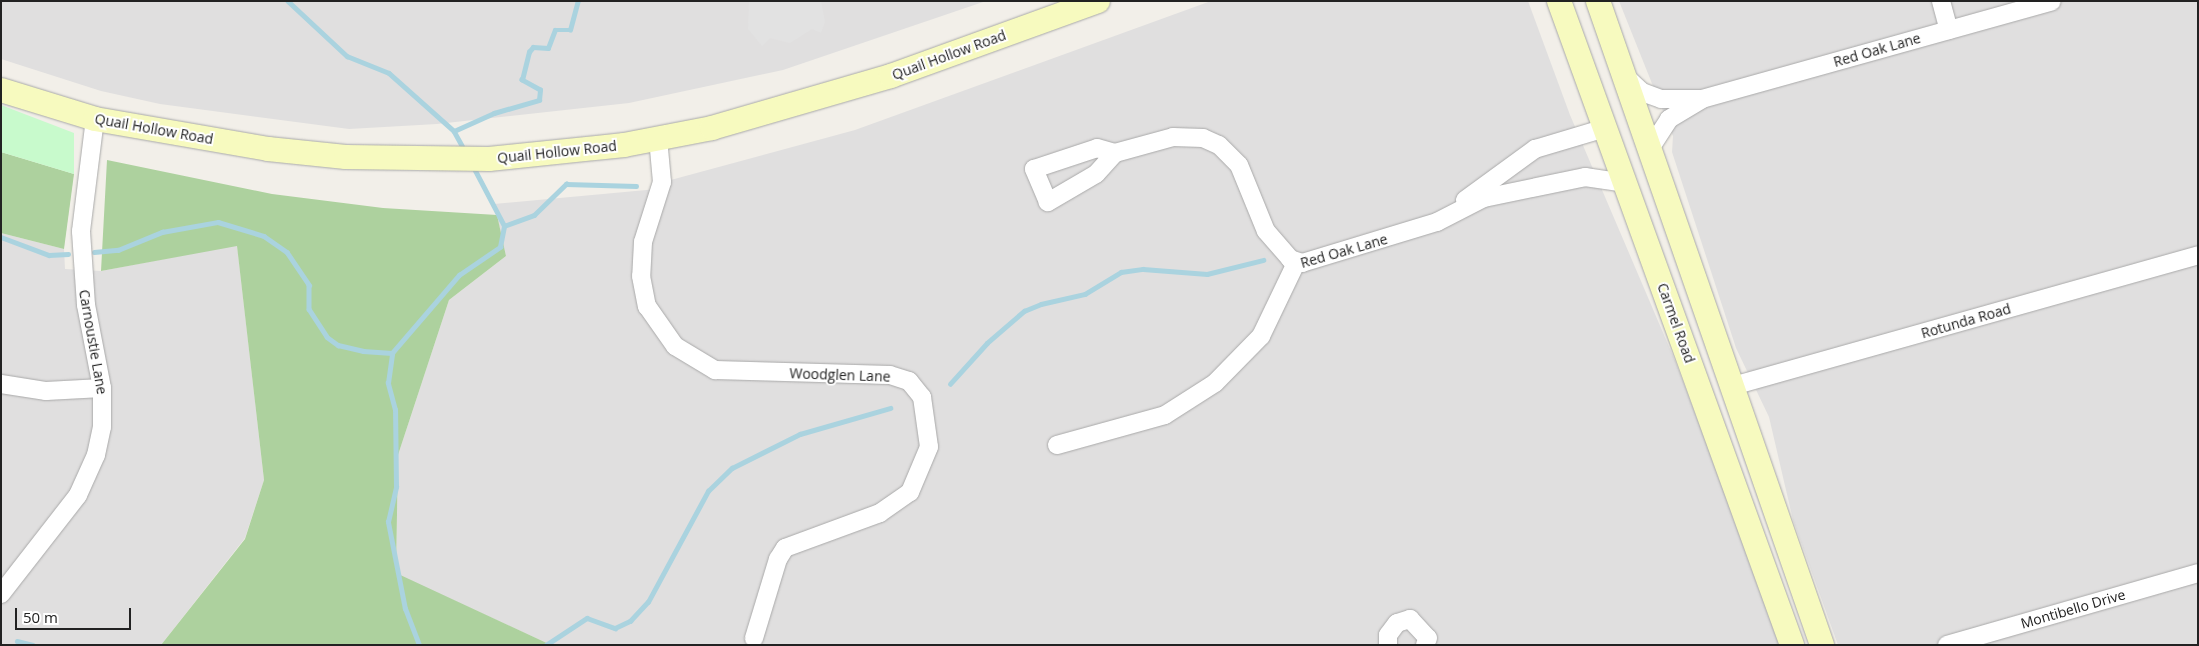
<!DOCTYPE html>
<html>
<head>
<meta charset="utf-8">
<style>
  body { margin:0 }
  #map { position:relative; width:2199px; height:646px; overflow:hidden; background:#f2efe9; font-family:"Open Sans",sans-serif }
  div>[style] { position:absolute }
  .residential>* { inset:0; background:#e0dfdf }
  .forest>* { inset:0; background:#add19e }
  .park>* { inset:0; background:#c8facc }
  .parking>* { inset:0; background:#e2e2e2 }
  .stream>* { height:4.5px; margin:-2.25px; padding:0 2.25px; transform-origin:2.25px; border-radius:2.25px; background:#aad3df }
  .roads { filter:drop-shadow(0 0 1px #a9a9a9) drop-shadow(0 0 1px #a9a9a9) }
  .minor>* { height:18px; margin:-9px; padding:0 9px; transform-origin:9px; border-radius:9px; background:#fff }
  .secondary>* { height:24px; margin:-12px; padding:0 12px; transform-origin:12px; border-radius:12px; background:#f7fabf }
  span { translate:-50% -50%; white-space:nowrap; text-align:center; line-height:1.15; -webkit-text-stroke:4px #fff; paint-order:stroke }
  .street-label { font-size:14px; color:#222 }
  .frame { position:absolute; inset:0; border:2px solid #222; pointer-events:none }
  .scale { position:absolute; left:15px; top:608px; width:116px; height:22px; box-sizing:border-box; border:2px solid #222; border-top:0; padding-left:6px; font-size:15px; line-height:18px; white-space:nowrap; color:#222; -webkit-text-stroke:4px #fff; paint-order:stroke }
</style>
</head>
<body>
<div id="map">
  <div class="residential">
    <i style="clip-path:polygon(1px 1px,986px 1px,783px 70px,629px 103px,437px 124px,349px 129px,160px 104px,101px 91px,1px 59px)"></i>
    <i style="clip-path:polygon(1211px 1px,1528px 1px,1570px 115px,1676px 363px,1783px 645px,551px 645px,396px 574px,398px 455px,449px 300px,506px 256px,494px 204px,668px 188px,667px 181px,855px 130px)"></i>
    <i style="clip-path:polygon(1619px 1px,2198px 1px,2198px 645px,1838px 645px,1793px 520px,1769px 417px,1736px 348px,1672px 152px,1673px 136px)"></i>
    <i style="clip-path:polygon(1px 233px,64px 249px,65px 269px,101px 271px,237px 245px,264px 480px,245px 538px,161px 645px,1px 645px)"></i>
  </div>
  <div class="forest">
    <i style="clip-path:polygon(1px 152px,74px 174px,64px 249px,1px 233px)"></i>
    <i style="clip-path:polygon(107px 160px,272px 194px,383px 208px,497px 215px,506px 256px,449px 300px,398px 455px,396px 573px,551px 645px,161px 645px,245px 539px,264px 480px,237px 246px,101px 271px)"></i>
  </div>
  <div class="park">
    <i style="clip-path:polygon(1px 105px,74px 133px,74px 174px,1px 152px)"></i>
  </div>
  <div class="parking">
    <i style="clip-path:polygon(749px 1px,821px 1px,825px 22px,821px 33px,812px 29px,790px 43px,770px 38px,762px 46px,748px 29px)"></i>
  </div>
  <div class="stream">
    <i style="left:288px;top:1px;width:81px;rotate:43deg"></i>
    <i style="left:347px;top:56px;width:45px;rotate:22deg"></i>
    <i style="left:389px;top:73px;width:87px;rotate:41.7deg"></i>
    <i style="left:454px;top:131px;width:23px;rotate:61deg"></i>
    <i style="left:454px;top:131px;width:44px;rotate:-24.2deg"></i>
    <i style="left:494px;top:113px;width:47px;rotate:-16.1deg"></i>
    <i style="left:539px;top:100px;width:10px;rotate:-84deg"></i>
    <i style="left:540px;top:90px;width:21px;rotate:-151deg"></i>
    <i style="left:522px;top:80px;width:29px;rotate:-76deg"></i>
    <i style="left:529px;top:52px;width:6px;rotate:-51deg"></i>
    <i style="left:533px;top:47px;width:15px;rotate:4deg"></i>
    <i style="left:548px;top:48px;width:19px;rotate:-69deg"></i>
    <i style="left:555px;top:30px;width:15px"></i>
    <i style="left:570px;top:30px;width:30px;rotate:-75deg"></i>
    <i style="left:504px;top:226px;width:32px;rotate:-20deg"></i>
    <i style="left:534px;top:215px;width:45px;rotate:-44.1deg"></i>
    <i style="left:566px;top:184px;width:70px;rotate:1.6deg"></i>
    <i style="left:1px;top:237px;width:51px;rotate:20.6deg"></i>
    <i style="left:49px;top:255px;width:19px;rotate:-3deg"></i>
    <i style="left:94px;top:252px;width:24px;rotate:-5deg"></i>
    <i style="left:118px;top:250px;width:48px;rotate:-22.2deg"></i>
    <i style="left:162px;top:232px;width:57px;rotate:-10.1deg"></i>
    <i style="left:218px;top:222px;width:48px;rotate:16.9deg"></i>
    <i style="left:264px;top:236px;width:28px;rotate:35deg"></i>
    <i style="left:287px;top:252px;width:40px;rotate:56deg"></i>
    <i style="left:309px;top:285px;width:24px;rotate:90deg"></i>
    <i style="left:309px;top:309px;width:33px;rotate:57deg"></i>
    <i style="left:327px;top:337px;width:14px;rotate:36deg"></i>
    <i style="left:338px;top:345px;width:26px;rotate:13deg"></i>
    <i style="left:363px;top:351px;width:29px;rotate:4deg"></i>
    <i style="left:950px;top:384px;width:55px;rotate:-47.9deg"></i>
    <i style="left:987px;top:343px;width:49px;rotate:-40.9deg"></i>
    <i style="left:1024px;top:311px;width:18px;rotate:-22deg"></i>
    <i style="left:1041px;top:304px;width:45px;rotate:-12.8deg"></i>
    <i style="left:1085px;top:294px;width:42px;rotate:-31.4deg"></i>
    <i style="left:1121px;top:272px;width:22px;rotate:-8deg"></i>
    <i style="left:1143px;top:269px;width:64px;rotate:4.5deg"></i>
    <i style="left:1207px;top:274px;width:58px;rotate:-14deg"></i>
    <i style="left:17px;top:641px;width:16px;rotate:14deg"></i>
    <i style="left:419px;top:645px;width:39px;rotate:-111deg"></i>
    <i style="left:405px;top:609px;width:89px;rotate:-101.1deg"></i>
    <i style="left:388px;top:522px;width:36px;rotate:-77deg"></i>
    <i style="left:396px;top:487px;width:77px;rotate:-90.7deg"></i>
    <i style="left:395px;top:410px;width:28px;rotate:-105deg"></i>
    <i style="left:388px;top:383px;width:30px;rotate:-82deg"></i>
    <i style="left:392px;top:353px;width:103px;rotate:-49.3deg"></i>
    <i style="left:459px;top:275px;width:50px;rotate:-34.3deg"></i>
    <i style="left:500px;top:247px;width:21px;rotate:-79deg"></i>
    <i style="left:504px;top:226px;width:67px;rotate:-117.7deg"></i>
    <i style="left:546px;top:645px;width:49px;rotate:-33.4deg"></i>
    <i style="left:587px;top:618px;width:30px;rotate:20deg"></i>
    <i style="left:615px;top:628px;width:17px;rotate:-25deg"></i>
    <i style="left:630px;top:621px;width:26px;rotate:-47deg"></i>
    <i style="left:648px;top:602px;width:126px;rotate:-61.6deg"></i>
    <i style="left:708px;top:491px;width:33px;rotate:-44deg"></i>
    <i style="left:732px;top:468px;width:76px;rotate:-26.6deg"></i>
    <i style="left:800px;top:434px;width:94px;rotate:-16.1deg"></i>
  </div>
  <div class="roads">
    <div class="minor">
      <i style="left:1941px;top:1px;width:30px;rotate:75deg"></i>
      <i style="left:1626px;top:77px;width:22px;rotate:43deg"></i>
      <i style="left:1642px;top:92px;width:20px;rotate:20deg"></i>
      <i style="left:1661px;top:99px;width:40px"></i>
      <i style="left:658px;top:138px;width:44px;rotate:84.8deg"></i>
      <i style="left:662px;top:182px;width:63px;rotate:107.6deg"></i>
      <i style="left:643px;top:242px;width:34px;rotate:93deg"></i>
      <i style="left:641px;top:276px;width:31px;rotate:79deg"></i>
      <i style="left:647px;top:306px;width:49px;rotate:55deg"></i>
      <i style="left:675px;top:346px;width:47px;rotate:31deg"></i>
      <i style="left:715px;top:370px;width:175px;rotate:1.6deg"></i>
      <i style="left:890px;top:375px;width:20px;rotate:18deg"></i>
      <i style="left:909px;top:381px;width:21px;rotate:51deg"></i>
      <i style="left:922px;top:397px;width:50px;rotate:82deg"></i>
      <i style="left:929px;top:447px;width:49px;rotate:112.9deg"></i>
      <i style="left:910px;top:492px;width:37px;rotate:145deg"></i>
      <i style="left:880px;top:513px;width:101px;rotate:159.8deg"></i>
      <i style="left:785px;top:548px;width:13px;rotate:122deg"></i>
      <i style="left:778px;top:559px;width:83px;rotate:106.9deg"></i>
      <i style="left:1651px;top:147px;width:33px;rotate:-57deg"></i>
      <i style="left:1669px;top:119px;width:39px;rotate:-31deg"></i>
      <i style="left:1702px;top:99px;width:363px;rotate:-15.6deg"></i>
      <i style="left:1115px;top:153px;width:28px;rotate:132deg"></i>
      <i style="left:1096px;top:174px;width:56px;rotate:149.7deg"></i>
      <i style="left:1048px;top:202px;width:36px;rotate:-113deg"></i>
      <i style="left:1034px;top:169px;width:66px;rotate:-18.4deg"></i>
      <i style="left:1097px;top:148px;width:19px;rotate:16deg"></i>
      <i style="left:1115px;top:153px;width:60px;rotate:-15.4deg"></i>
      <i style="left:1173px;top:137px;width:30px;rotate:2deg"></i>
      <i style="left:1203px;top:138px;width:17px;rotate:24deg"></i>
      <i style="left:1219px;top:145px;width:28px;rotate:45deg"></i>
      <i style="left:1239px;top:165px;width:71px;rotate:67.8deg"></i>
      <i style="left:1266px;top:231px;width:37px;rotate:49deg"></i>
      <i style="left:1290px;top:259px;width:13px;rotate:18deg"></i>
      <i style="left:1302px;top:263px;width:141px;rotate:-16.9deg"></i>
      <i style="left:1437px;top:222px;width:53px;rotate:-27.1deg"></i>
      <i style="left:1484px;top:198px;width:103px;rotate:-11.7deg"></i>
      <i style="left:1585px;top:177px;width:40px;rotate:8.5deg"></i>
      <i style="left:1465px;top:200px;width:87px;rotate:-36.1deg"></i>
      <i style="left:1535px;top:149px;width:73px;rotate:-16.7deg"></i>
      <i style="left:1px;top:384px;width:46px;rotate:8.8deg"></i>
      <i style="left:46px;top:391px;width:56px;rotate:-3.1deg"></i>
      <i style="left:1733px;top:386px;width:483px;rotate:-15.7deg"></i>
      <i style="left:1057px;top:445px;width:112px;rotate:-15.5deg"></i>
      <i style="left:1165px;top:415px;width:59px;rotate:-32.6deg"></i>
      <i style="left:1215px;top:383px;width:66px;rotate:-45.6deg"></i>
      <i style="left:1261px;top:336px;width:81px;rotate:-64.4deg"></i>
      <i style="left:1px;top:594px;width:125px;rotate:-52.1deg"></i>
      <i style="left:78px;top:495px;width:44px;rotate:-65.8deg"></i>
      <i style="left:96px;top:455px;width:29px;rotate:-78deg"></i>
      <i style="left:102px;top:427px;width:39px;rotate:-90deg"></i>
      <i style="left:102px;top:388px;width:85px;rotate:-100.9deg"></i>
      <i style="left:86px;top:305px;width:74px;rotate:-93.9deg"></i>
      <i style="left:81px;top:231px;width:113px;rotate:-82.9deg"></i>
      <i style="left:1388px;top:645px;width:10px;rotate:-90deg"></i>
      <i style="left:1388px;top:635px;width:15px;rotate:-53deg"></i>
      <i style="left:1397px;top:623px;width:14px;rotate:-17deg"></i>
      <i style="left:1410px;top:619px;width:26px;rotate:47deg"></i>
      <i style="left:1428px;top:638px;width:8px;rotate:113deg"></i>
      <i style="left:1947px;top:645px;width:261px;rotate:-16deg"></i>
    </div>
    <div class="secondary">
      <i style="left:1559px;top:1px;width:685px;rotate:70.11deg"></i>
      <i style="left:1598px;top:1px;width:682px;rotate:70.82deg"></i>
      <i style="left:1px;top:90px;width:98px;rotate:17.1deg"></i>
      <i style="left:95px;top:119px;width:176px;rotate:9.8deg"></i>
      <i style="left:268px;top:149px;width:78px;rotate:5.9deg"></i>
      <i style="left:346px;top:157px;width:143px;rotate:0.8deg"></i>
      <i style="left:489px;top:159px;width:136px;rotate:-5.9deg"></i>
      <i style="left:624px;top:145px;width:90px;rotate:-10.9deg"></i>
      <i style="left:712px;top:128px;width:186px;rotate:-16.2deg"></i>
      <i style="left:891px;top:76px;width:220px;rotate:-19.9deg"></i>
    </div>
  </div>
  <div class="street-label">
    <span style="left:1877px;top:50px;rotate:-16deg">Red Oak Lane</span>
    <span style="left:949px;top:55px;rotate:-20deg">Quail Hollow Road</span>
    <span style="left:154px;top:129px;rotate:10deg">Quail Hollow Road</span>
    <span style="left:557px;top:152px;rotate:-6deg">Quail Hollow Road</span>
    <span style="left:1344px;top:251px;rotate:-16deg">Red Oak Lane</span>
    <span style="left:1966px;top:321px;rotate:-16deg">Rotunda Road</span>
    <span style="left:1676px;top:323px;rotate:70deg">Carmel Road</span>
    <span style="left:93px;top:342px;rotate:80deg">Carnoustie Lane</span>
    <span style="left:840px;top:375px;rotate:2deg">Woodglen Lane</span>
    <span style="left:2073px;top:609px;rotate:-16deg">Montibello Drive</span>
  </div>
  <div class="frame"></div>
  <div class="scale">50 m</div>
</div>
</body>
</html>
